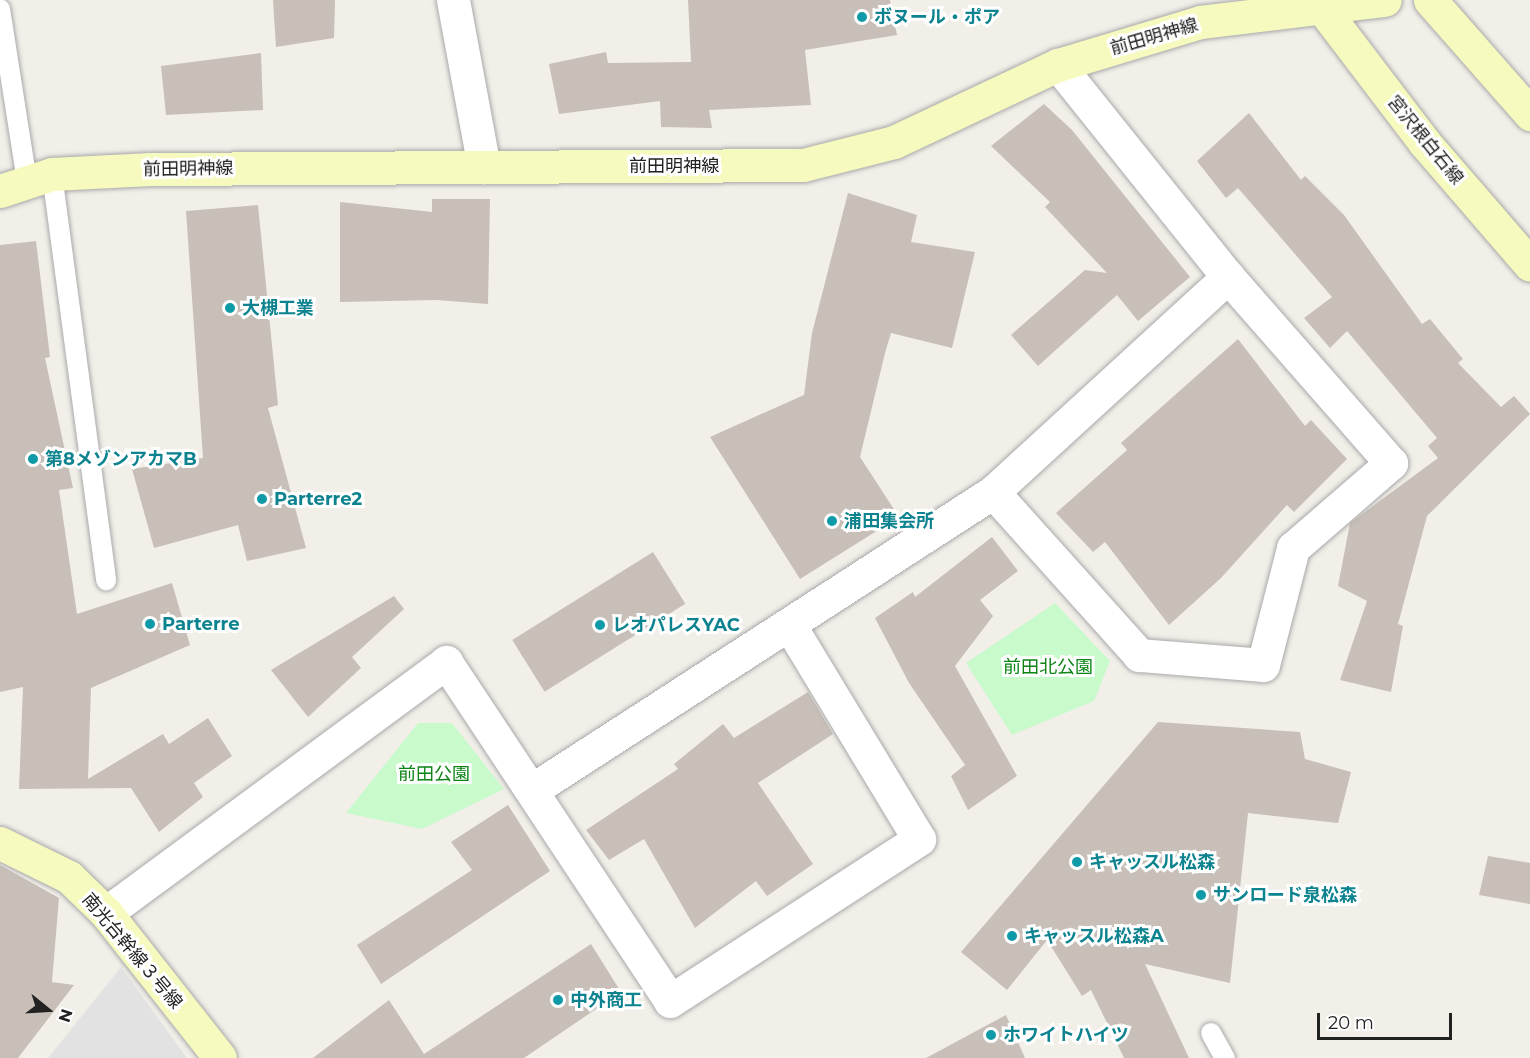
<!DOCTYPE html>
<html>
<head>
<meta charset="utf-8">
<style>
  body { margin:0 }
  #map { position:relative; width:1530px; height:1058px; overflow:hidden; background:#f2efe9; font-family:Montserrat,"Noto Sans JP",sans-serif }
  div>[style] { position:absolute }
  .park>* { inset:0; background:#c8facc }
  .parking>* { inset:0; background:#e2e2e2 }
  .building>* { inset:0; background:#c7bfb8; transform-origin:0 0 }
  .roads { filter:drop-shadow(0 0 2px #a9a9a9) drop-shadow(0 0 2px #a9a9a9) }
  .lane>* { height:20px; margin:-10px; padding:0 10px; transform-origin:10px; border-radius:10px; background:#fff }
  .street>* { height:33px; margin:-16.5px; padding:0 16.5px; transform-origin:16.5px; border-radius:16.5px; background:#fff }
  .secondary>* { height:33px; margin:-16.5px; padding:0 16.5px; transform-origin:16.5px; border-radius:16.5px; background:#f7fabf }
  .dots>* { width:16px; height:16px; translate:-50% -50%; box-sizing:border-box; border:3px solid #fff; border-radius:50% }
  span { translate:-50% -50%; white-space:nowrap; text-align:center; line-height:1.15; -webkit-text-stroke:6px #fff; paint-order:stroke }
  .culture-label { font-size:18px; color:#0d838f; font-weight:700 }
  .left { translate:0 -50%; text-align:left }
  .street-label { font-size:18px; color:#222 }
  .park-label { font-size:18px; color:#0c8416 }
  .north { position:absolute; left:18px; top:980px; width:60px; height:60px; -webkit-text-stroke:4px #fff; paint-order:stroke; rotate:108deg; font-size:16px; font-weight:700; line-height:24px; text-align:center; color:#222 }
  .north::after { content:''; display:block; margin:auto; width:21px; height:27px; background:#222; clip-path:polygon(50% 0,100% 100%,50% 72%,0 100%) }
  .scale { position:absolute; left:1317px; top:1013px; width:135px; height:27px; box-sizing:border-box; border:3px solid #222; border-top:0; padding-left:8px; font-size:18px; line-height:21px; white-space:nowrap; color:#222; -webkit-text-stroke:4px #fff; paint-order:stroke }
</style>
</head>
<body>
<div id="map">
  <div class="park">
    <i style="clip-path:polygon(1055px 603px,1110px 661px,1094px 701px,1012px 735px,966px 663px)"></i>
    <i style="clip-path:polygon(418px 723px,452px 723px,504px 789px,422px 829px,346px 813px)"></i>
  </div>
  <div class="parking">
    <i style="clip-path:polygon(121px 967px,187px 1058px,48px 1058px)"></i>
  </div>
  <div class="building">
    <i style="clip-path:polygon(273px 0,335px 0,334px 38px,276px 47px)"></i>
    <i style="clip-path:polygon(688px 0,890px 0,897px 35px,805px 50px,811px 105px,709px 110px,712px 128px,661px 127px,660px 101px,559px 114px,549px 64px,606px 52px,608px 63px,691px 62px)"></i>
    <i style="clip-path:polygon(261px 53px,263px 110px,166px 115px,161px 66px)"></i>
    <i style="clip-path:polygon(1044px 104px,1072px 130px,1190px 277px,1138px 321px,1117px 295px,1038px 366px,1011px 335px,1085px 270px,1107px 273px,1045px 207px,1050px 202px,991px 146px)"></i>
    <i style="clip-path:polygon(1249px 113px,1301px 180px,1305px 176px,1344px 215px,1422px 324px,1430px 319px,1463px 359px,1458px 363px,1501px 407px,1514px 396px,1530px 414px,1427px 516px,1398px 624px,1403px 626px,1391px 692px,1340px 680px,1367px 601px,1338px 586px,1350px 523px,1438px 458px,1428px 446px,1437px 438px,1347px 331px,1330px 348px,1304px 318px,1332px 297px,1238px 188px,1226px 198px,1197px 161px)"></i>
    <i style="clip-path:polygon(848px 193px,917px 215px,911px 242px,975px 252px,952px 348px,891px 333px,885px 353px,860px 457px,899px 517px,800px 579px,710px 437px,804px 395px,812px 333px)"></i>
    <i style="clip-path:polygon(432px 199px,490px 199px,488px 304px,436px 300px,340px 302px,340px 202px,432px 212px)"></i>
    <i style="clip-path:polygon(258px 205px,278px 405px,268px 408px,306px 548px,247px 561px,238px 525px,154px 548px,132px 469px,203px 458px,186px 211px)"></i>
    <i style="clip-path:polygon(36px 241px,50px 357px,45px 358px,73px 488px,59px 490px,77px 614px,172px 583px,190px 645px,91px 688px,88px 779px,163px 734px,169px 744px,208px 718px,232px 756px,194px 783px,203px 797px,159px 832px,131px 788px,19px 789px,23px 687px,0 692px,0 245px)"></i>
    <i style="clip-path:polygon(1238px 339px,1305px 426px,1311px 420px,1347px 459px,1294px 512px,1287px 505px,1221px 578px,1169px 625px,1105px 542px,1093px 552px,1056px 513px,1127px 450px,1121px 443px)"></i>
    <i style="clip-path:polygon(992px 537px,1018px 571px,980px 600px,993px 616px,955px 666px,1017px 776px,968px 810px,951px 776px,965px 765px,909px 683px,875px 618px,913px 592px,915px 597px)"></i>
    <i style="left:653px;top:552px;width:61px;height:166px;rotate:58deg"></i>
    <i style="clip-path:polygon(394px 596px,404px 609px,352px 657px,361px 668px,308px 717px,271px 670px)"></i>
    <i style="clip-path:polygon(808px 692px,833px 734px,758px 783px,813px 864px,767px 896px,756px 881px,695px 928px,644px 839px,609px 860px,586px 830px,678px 769px,674px 764px,723px 724px,734px 738px)"></i>
    <i style="clip-path:polygon(1158px 722px,1300px 732px,1305px 759px,1351px 772px,1338px 823px,1248px 813px,1230px 983px,1145px 964px,1189px 1058px,1124px 1058px,1091px 990px,1082px 996px,1047px 940px,1007px 990px,961px 952px)"></i>
    <i style="clip-path:polygon(508px 805px,550px 871px,381px 984px,357px 945px,472px 870px,451px 842px)"></i>
    <i style="clip-path:polygon(1488px 856px,1530px 863px,1530px 904px,1479px 895px)"></i>
    <i style="clip-path:polygon(0 865px,59px 898px,52px 982px,74px 985px,18px 1058px,0 1058px)"></i>
    <i style="clip-path:polygon(591px 944px,621px 992px,524px 1058px,313px 1058px,389px 1000px,424px 1054px)"></i>
    <i style="clip-path:polygon(1006px 1015px,1025px 1058px,926px 1058px)"></i>
  </div>
  <div class="roads">
    <div class="lane">
      <i style="left:0;top:9px;width:174px;rotate:81.1deg"></i>
      <i style="left:52px;top:174px;width:410px;rotate:82.4deg"></i>
      <i style="left:1211px;top:1033px;width:29px;rotate:61deg"></i>
    </div>
    <div class="street">
      <i style="left:453px;top:0;width:170px;rotate:79.5deg"></i>
      <i style="left:993px;top:492px;width:219px;rotate:48.1deg"></i>
      <i style="left:1139px;top:655px;width:124px;rotate:4.6deg"></i>
      <i style="left:1263px;top:665px;width:121px;rotate:-75.6deg"></i>
      <i style="left:1293px;top:548px;width:130px;rotate:-40.9deg"></i>
      <i style="left:1391px;top:463px;width:247px;rotate:-131.2deg"></i>
      <i style="left:1228px;top:277px;width:272px;rotate:-128.7deg"></i>
      <i style="left:532px;top:790px;width:549px;rotate:-32.88deg"></i>
      <i style="left:993px;top:492px;width:319px;rotate:-42.5deg"></i>
      <i style="left:106px;top:913px;width:423px;rotate:-36.4deg"></i>
      <i style="left:446px;top:662px;width:406px;rotate:56.5deg"></i>
      <i style="left:670px;top:1001px;width:297px;rotate:-33deg"></i>
      <i style="left:919px;top:839px;width:249px;rotate:-121.2deg"></i>
    </div>
    <div class="secondary">
      <i style="left:1316px;top:0;width:178px;rotate:52.7deg"></i>
      <i style="left:1424px;top:142px;width:162px;rotate:49.2deg"></i>
      <i style="left:1430px;top:0;width:152px;rotate:48.7deg"></i>
      <i style="left:0;top:191px;width:55px;rotate:-18.1deg"></i>
      <i style="left:52px;top:174px;width:99px;rotate:-2.9deg"></i>
      <i style="left:151px;top:169px;width:652px;rotate:-0.35deg"></i>
      <i style="left:803px;top:165px;width:94px;rotate:-14.2deg"></i>
      <i style="left:894px;top:142px;width:181px;rotate:-25.2deg"></i>
      <i style="left:1058px;top:65px;width:148px;rotate:-16.8deg"></i>
      <i style="left:1200px;top:22px;width:186px;rotate:-6.8deg"></i>
      <i style="left:0;top:843px;width:77px;rotate:26.2deg"></i>
      <i style="left:69px;top:877px;width:52px;rotate:44.2deg"></i>
      <i style="left:106px;top:913px;width:184px;rotate:51.8deg"></i>
    </div>
  </div>
  <div class="dots">
    <i style="left:862px;top:17px;background:#0f9aa8"></i>
    <i style="left:230px;top:308px;background:#0f9aa8"></i>
    <i style="left:33px;top:459px;background:#0f9aa8"></i>
    <i style="left:262px;top:499px;background:#0f9aa8"></i>
    <i style="left:832px;top:521px;background:#0f9aa8"></i>
    <i style="left:150px;top:624px;background:#0f9aa8"></i>
    <i style="left:600px;top:625px;background:#0f9aa8"></i>
    <i style="left:1077px;top:862px;background:#0f9aa8"></i>
    <i style="left:1201px;top:895px;background:#0f9aa8"></i>
    <i style="left:1012px;top:936px;background:#0f9aa8"></i>
    <i style="left:558px;top:1000px;background:#0f9aa8"></i>
    <i style="left:991px;top:1035px;background:#0f9aa8"></i>
  </div>
  <div class="culture-label">
    <span class="left" style="left:874px;top:17px">ボヌール・ポア</span>
    <span class="left" style="left:242px;top:308px">大槻工業</span>
    <span class="left" style="left:45px;top:459px">第8メゾンアカマB</span>
    <span class="left" style="left:274px;top:499px">Parterre2</span>
    <span class="left" style="left:844px;top:521px">浦田集会所</span>
    <span class="left" style="left:162px;top:624px">Parterre</span>
    <span class="left" style="left:612px;top:625px">レオパレスYAC</span>
    <span class="left" style="left:1089px;top:862px">キャッスル松森</span>
    <span class="left" style="left:1213px;top:895px">サンロード泉松森</span>
    <span class="left" style="left:1024px;top:936px">キャッスル松森A</span>
    <span class="left" style="left:570px;top:1000px">中外商工</span>
    <span class="left" style="left:1003px;top:1035px">ホワイトハイツ</span>
  </div>
  <div class="street-label">
    <span style="left:1154px;top:37px;rotate:-16deg">前田明神線</span>
    <span style="left:1425px;top:140px;rotate:51deg">宮沢根白石線</span>
    <span style="left:674px;top:166px">前田明神線</span>
    <span style="left:188px;top:169px;rotate:-1deg">前田明神線</span>
    <span style="left:132px;top:951px;rotate:50deg">南光台幹線３号線</span>
  </div>
  <div class="park-label">
    <span style="left:1048px;top:667px">前田北公園</span>
    <span style="left:434px;top:774px">前田公園</span>
  </div>
  <div class="north">N</div>
  <div class="scale">20 m</div>
</div>
</body>
</html>
